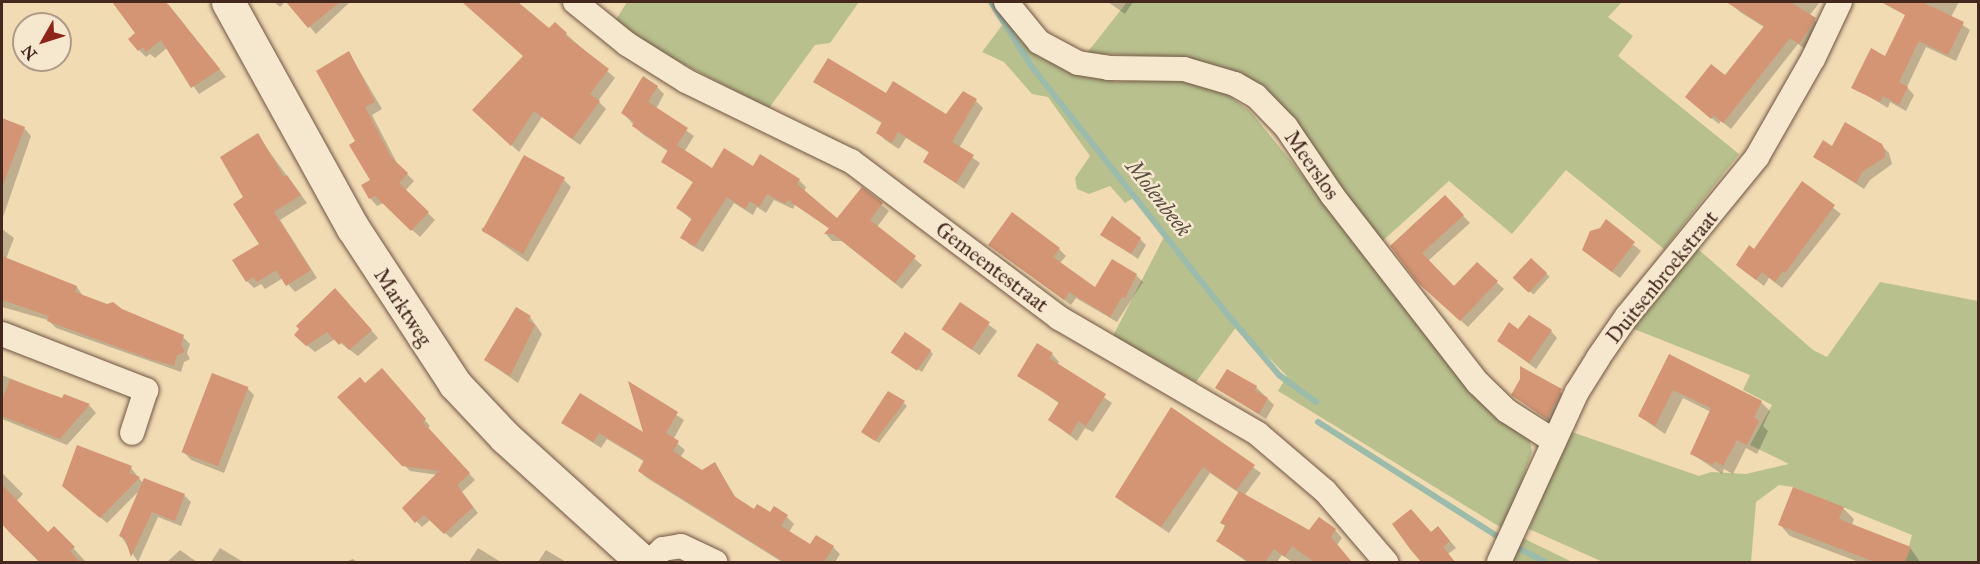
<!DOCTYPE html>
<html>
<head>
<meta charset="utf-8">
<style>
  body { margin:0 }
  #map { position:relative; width:1980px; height:564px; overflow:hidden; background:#f1dbb3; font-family:"IM FELL Great Primer",serif }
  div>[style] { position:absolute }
  .green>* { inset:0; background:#b8c08e }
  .shadow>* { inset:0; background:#0003; transform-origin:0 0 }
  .stream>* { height:6px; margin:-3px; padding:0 3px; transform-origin:3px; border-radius:3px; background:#9bbbab }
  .building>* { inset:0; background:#d39573; transform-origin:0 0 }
  .roads { filter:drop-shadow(0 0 2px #6f5543) drop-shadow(0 0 2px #6f5543) }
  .street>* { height:24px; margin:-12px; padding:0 12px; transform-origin:12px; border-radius:12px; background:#f6e8ce }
  .secondary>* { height:33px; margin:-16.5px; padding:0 16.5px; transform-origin:16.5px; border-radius:16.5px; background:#f6e8ce }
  span { translate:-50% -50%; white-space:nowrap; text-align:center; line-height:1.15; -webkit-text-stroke:5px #f6e8ce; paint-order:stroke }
  .street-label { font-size:21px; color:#44281e }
  .water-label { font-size:22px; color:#5a4d41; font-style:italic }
  .frame { position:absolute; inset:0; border:3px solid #44281e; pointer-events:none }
  .north { position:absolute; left:12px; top:12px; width:60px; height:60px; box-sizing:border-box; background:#f6e8ce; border:2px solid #af9b88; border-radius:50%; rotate:231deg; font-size:16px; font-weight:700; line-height:24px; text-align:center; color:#44281e }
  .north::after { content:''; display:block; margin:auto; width:21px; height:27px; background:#8f2418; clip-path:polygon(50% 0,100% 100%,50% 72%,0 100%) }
</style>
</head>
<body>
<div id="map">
  <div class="green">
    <i style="clip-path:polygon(627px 2px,859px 2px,830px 43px,815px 45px,769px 108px,658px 51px,615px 21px)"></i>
    <i style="clip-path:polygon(1127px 2px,1622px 2px,1608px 17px,1633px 36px,1618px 56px,1739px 154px,1664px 249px,1566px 170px,1512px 234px,1449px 181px,1379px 244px,1236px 74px,1222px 67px,1178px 58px,1087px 53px)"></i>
    <i style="clip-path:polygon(1006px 20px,1037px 56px,1065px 69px,1117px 82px,1164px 76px,1205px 79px,1250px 111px,1495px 411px,1530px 440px,1532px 452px,1505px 530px,1278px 391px,1287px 376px,1237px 326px,1196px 382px,1113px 336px,1165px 235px,1135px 197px,1125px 203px,1110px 186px,1089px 194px,1077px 189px,1075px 178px,1090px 156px,1048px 97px,1032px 94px,1004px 62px,982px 52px)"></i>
    <i style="clip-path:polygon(1698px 249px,1813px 350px,1827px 357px,1880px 282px,1978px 301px,1978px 562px,1905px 562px,1912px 535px,1793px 487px,1779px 485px,1756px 502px,1751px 562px,1603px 562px,1529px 529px,1569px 431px,1699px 476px,1711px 472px,1746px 474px,1789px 464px,1750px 445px,1772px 405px,1743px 390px,1750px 375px,1629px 327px)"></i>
    <i style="clip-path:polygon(1523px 538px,1572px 562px,1512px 562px)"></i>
  </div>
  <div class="shadow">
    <i style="clip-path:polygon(158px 2px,169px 5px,226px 77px,199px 94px,167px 48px,155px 58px,150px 54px,146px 57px,139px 50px,137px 34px,130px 23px)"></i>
    <i style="clip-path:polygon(274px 2px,285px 2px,280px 7px)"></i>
    <i style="clip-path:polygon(288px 2px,350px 2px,316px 34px)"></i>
    <i style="clip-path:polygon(465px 2px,516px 2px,549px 30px,555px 24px,615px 78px,598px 101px,606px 109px,580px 145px,542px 117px,519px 152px,481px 117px,525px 56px)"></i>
    <i style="clip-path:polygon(1108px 2px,1133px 2px,1125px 14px)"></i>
    <i style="clip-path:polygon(1735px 2px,1820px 2px,1809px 16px,1822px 26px,1806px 50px,1798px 44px,1731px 129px,1721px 121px,1719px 124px,1694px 104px,1725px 78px,1764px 27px,1740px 12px,1733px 5px)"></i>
    <i style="clip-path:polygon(1907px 2px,1959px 2px,1951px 17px,1970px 30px,1956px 61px,1926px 47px,1907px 87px,1914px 95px,1906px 111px,1890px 102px,1888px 108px,1853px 87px,1886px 58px,1906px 16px,1902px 12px)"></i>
    <i style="clip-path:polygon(349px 53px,382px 109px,372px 115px,398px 165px,414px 181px,405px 191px,435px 220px,420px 237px,383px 203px,377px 206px,370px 198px,372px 180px,357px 142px)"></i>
    <i style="clip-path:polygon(815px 81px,886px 95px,946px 116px,976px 101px,983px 108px,959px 148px,980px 163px,964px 189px,925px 162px,930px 153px,906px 138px,899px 149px,885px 140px,878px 132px,883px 124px)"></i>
    <i style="clip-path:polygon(657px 87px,664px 94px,656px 109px,694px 136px,684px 152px,712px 170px,753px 168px,761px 156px,799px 180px,806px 187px,804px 192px,837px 220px,862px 189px,889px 211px,877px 227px,922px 265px,902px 289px,842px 241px,832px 241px,826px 234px,830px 229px,795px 205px,793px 209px,774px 200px,766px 213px,757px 207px,753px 215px,734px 203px,703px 252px,689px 244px,682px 237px,692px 220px,678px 208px,694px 183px,663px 161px,669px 152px,641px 133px,623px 113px)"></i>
    <i style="clip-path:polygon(2px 120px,24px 128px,31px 136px,2px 220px)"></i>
    <i style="clip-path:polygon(257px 135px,307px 203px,280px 220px,317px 278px,295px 292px,283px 278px,265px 289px,261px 284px,254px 288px,247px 281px,261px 244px,245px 198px)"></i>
    <i style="clip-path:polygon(1881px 145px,1889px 153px,1892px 164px,1870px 180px,1864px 189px,1814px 157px,1832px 148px)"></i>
    <i style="clip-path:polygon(564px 180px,571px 187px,528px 262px,481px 229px)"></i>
    <i style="clip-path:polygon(1802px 183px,1841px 214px,1782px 288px,1769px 278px,1764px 286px,1737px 265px,1755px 251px)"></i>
    <i style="clip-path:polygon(1445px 197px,1470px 223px,1428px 261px,1454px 288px,1477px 264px,1504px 289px,1468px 327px,1427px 290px,1392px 246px)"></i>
    <i style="clip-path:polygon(1606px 222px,1641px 251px,1620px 278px,1592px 257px)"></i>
    <i style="clip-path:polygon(2px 229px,14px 238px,6px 259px,77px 287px,83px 296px,183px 337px,190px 344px,187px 353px,190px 359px,184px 362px,181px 372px,56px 328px,48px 320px,2px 307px)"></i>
    <i style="clip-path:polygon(1102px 234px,1140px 239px,1146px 245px,1138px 259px)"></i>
    <i style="clip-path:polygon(990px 245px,1059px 249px,1066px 256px,1060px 263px,1095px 289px,1136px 275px,1143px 282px,1117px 322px,1076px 298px,1071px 305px)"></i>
    <i style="left:1531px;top:260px;width:25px;height:24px;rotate:42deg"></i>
    <i style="clip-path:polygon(342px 297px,378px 338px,358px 356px,335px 339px,315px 352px,303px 342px)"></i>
    <i style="left:960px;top:304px;width:46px;height:30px;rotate:36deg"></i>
    <i style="clip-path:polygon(530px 317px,542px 334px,518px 383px,485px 360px)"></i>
    <i style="clip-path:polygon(1518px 331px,1551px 331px,1557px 338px,1536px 369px,1499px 341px)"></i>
    <i style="clip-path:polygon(930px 351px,933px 354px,922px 372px,897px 356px)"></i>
    <i style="clip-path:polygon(1052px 354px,1059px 362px,1057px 365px,1112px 403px,1093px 432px,1085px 428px,1077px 441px,1050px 420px,1060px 404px,1019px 375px)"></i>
    <i style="clip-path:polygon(1669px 356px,1761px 402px,1770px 411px,1763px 426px,1768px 431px,1757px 454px,1746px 448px,1733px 474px,1724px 469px,1722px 474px,1692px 454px,1711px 412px,1683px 398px,1665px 434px,1639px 416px)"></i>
    <i style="clip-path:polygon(1522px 368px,1568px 397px,1554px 425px,1513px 395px,1521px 379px)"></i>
    <i style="clip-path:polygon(2px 375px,63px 400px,64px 396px,90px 406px,96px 413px,67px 445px,2px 419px)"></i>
    <i style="clip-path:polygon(387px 376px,430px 426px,428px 428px,475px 480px,462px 492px,478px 513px,451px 538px,430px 520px,422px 527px,404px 508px,438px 475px,410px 471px,339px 397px)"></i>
    <i style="clip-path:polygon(631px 385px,684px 420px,673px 440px,685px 450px,680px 458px,702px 472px,715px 464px,738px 501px,755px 511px,787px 517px,794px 524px,789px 532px,811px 546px,817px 537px,833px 547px,840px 554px,835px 562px,782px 562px,647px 478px,639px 471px,645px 462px,607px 439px,601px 448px,563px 423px,645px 436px)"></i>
    <i style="clip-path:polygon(1256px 387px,1274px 405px,1266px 419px,1217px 388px)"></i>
    <i style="clip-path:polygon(247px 388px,254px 395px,224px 473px,191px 460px,184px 452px)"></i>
    <i style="clip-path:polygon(904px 403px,907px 406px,879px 443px,866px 435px)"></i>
    <i style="clip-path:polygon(1171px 409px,1261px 473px,1244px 496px,1309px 532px,1335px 530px,1342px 538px,1337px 545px,1351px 562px,1292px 562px,1282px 555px,1277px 562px,1247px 562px,1218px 541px,1239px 493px,1210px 473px,1169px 533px,1124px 503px,1117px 496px)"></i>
    <i style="clip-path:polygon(131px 468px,143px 483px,185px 496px,191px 502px,181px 526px,158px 517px,138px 562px,121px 536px,141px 489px,107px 523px,70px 492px)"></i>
    <i style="clip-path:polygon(2px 473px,23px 494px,16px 502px,48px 534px,61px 535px,86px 562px,39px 562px,2px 524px)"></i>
    <i style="clip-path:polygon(1843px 508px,1854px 519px,1852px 525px,1911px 549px,1920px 562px,1859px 562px,1790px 536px,1780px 525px)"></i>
    <i style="clip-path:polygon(1394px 524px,1445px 535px,1456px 548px,1448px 554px,1455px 562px,1425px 562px)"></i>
    <i style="clip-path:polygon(220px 548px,243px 562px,211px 562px)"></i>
    <i style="clip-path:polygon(478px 548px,501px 562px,469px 562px)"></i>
    <i style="clip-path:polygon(180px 550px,197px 562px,167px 562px)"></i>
    <i style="clip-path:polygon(546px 550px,566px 562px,538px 562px)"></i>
    <i style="clip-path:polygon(353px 559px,357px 562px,345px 562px)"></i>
  </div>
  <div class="stream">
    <i style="left:991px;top:2px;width:77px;rotate:57.8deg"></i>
    <i style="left:1032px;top:67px;width:316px;rotate:51.7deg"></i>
    <i style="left:1228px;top:315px;width:79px;rotate:49.6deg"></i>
    <i style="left:1279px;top:375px;width:46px;rotate:36.1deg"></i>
    <i style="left:1318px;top:422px;width:219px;rotate:32.5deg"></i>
    <i style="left:1512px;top:545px;width:38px;rotate:27deg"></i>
  </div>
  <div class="building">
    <i style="clip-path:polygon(112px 2px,166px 2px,220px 69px,191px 88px,161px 40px,146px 52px,143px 47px,138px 51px,128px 39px,135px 33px)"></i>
    <i style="clip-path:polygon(286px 2px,340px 2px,308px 28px)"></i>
    <i style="clip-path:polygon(462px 2px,518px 2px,549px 28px,555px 22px,567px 33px,565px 35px,609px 69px,590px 94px,600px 101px,572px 139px,534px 111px,511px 146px,472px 110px,523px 56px)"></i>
    <i style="clip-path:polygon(1726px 2px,1790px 2px,1816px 18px,1799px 44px,1790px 38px,1723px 123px,1714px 115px,1711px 119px,1685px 97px,1711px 64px,1725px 75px,1764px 26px)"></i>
    <i style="clip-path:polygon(1881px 2px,1922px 2px,1964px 22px,1948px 55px,1919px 41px,1899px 82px,1908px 87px,1899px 105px,1883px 96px,1880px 102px,1851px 88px,1871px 48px,1885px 56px,1905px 15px)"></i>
    <i style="clip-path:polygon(349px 51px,375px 102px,365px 107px,391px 157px,408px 173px,399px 183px,429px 212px,411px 231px,375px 196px,369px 199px,361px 185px,370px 180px,349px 145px,355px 141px,316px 71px)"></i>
    <i style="clip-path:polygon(828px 58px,886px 93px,893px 81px,946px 114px,963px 91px,977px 99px,952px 142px,974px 155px,956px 183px,923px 162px,929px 152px,898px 132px,892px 143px,876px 133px,882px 122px,813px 82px)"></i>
    <i style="clip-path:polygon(643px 76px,658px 86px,648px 102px,688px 128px,677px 145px,712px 168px,724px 148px,753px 166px,760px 154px,800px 179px,797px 184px,837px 218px,862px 187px,883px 203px,870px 220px,916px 256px,895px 283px,833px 234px,824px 234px,829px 228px,788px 200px,785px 204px,767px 194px,759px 207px,750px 201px,745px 209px,727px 197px,695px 246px,680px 238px,692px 218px,676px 208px,693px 182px,661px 162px,668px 150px,632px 126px,634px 122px,621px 113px)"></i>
    <i style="clip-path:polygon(2px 118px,25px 127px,3px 185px,2px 185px)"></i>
    <i style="clip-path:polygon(1845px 122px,1882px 144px,1885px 151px,1885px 157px,1862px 172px,1856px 183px,1813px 157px,1823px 140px,1832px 146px)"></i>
    <i style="clip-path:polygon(258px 133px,284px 177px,287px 175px,301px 195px,274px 212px,311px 270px,286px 286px,276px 270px,257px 282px,253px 277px,246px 282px,232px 260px,259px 244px,233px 204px,243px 197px,220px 157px)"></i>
    <i style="left:524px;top:155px;width:47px;height:87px;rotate:29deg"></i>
    <i style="clip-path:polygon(1802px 181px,1835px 205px,1785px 273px,1783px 271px,1775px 282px,1762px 272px,1756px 280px,1736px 265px,1749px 245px,1754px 249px)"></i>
    <i style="clip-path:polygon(1445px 195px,1464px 215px,1422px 253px,1454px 286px,1477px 262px,1498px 281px,1460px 321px,1418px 283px,1390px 246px)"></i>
    <i style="clip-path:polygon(1012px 212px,1060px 248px,1053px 257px,1095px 287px,1112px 259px,1137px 274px,1125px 298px,1122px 297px,1110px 317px,1069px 292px,1064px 300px,988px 245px)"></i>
    <i style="clip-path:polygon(1112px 216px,1141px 238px,1131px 254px,1100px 235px)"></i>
    <i style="clip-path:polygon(1606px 219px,1635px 242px,1612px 272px,1582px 250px,1590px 231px,1600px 228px)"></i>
    <i style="clip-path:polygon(2px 256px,77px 286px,75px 292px,107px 304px,113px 302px,122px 309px,184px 335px,181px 345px,185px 352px,177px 355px,174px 366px,150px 359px,47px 321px,49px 316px,2px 300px)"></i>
    <i style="left:1531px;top:258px;width:22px;height:27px;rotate:43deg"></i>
    <i style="clip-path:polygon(335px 288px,372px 330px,349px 350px,342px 342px,339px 345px,327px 332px,306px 346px,294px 335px,299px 329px,296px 326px)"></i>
    <i style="left:960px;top:302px;width:36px;height:33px;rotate:34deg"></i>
    <i style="clip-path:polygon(516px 307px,531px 316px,528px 320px,535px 325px,510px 376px,484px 360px)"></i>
    <i style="clip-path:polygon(1529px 315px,1552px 330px,1529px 363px,1497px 341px,1509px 322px,1518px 329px)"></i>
    <i style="left:905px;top:332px;width:32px;height:25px;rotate:35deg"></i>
    <i style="clip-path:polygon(1037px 343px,1053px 353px,1049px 358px,1106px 394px,1086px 426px,1078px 421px,1070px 435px,1048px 420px,1059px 402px,1017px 376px)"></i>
    <i style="clip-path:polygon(1669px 354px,1762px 401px,1754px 417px,1759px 421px,1747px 445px,1737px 440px,1723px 466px,1715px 461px,1713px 465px,1690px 454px,1711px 408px,1673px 390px,1655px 426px,1638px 416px)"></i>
    <i style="clip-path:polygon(1520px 366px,1562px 389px,1547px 419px,1511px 395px,1520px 379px)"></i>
    <i style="clip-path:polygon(382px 368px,426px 419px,423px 422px,470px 473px,457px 485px,473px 507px,444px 534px,424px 515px,415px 523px,402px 508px,439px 471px,402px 466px,337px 397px,360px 377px,365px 383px)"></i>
    <i style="clip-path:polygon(1227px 369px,1257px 386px,1255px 390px,1268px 398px,1259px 414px,1215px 388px)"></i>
    <i style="left:212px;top:373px;width:39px;height:85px;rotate:21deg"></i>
    <i style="clip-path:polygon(10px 379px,62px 398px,64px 394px,90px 404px,60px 439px,2px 416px,2px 401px)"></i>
    <i style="clip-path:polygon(628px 381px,678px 412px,666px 433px,679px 441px,673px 451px,702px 470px,715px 462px,734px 496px,754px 509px,757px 504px,770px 512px,774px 506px,788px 515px,781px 526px,810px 544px,816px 535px,834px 546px,824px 562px,784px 562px,638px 471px,644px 460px,599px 433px,593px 442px,561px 423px,580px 393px,643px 432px)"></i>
    <i style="clip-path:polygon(888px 391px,905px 401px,875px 441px,861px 432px)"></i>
    <i style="clip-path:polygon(1171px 407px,1255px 465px,1236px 490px,1203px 467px,1161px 527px,1115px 497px)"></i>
    <i style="clip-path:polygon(77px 445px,132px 466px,129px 473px,140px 477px,100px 518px,62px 486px)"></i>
    <i style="clip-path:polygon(144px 478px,185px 494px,175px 521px,152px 512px,131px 557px,125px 539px,119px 536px)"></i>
    <i style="clip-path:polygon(2px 485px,48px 532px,54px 526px,75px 547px,70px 551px,80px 562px,40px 562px,10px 533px,2px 524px)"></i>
    <i style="clip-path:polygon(1793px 487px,1844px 507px,1839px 519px,1911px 547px,1905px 562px,1875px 562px,1778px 525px)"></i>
    <i style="clip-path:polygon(1239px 491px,1309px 530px,1319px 517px,1336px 529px,1331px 537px,1352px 562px,1314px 562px,1292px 546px,1285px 557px,1274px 549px,1265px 562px,1249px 562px,1216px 541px,1226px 526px,1220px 523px)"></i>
    <i style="clip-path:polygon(1411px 509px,1431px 532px,1438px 526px,1450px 541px,1443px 547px,1455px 562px,1421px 562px,1410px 549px,1392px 524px)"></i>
  </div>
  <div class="roads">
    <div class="street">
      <i style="left:575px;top:2px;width:67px;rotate:38.9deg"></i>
      <i style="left:627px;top:44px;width:70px;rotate:32.1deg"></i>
      <i style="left:686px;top:81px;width:183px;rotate:25.9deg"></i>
      <i style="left:851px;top:161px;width:261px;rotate:37deg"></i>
      <i style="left:1059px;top:318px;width:230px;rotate:30.2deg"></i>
      <i style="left:1258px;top:434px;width:88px;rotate:40.4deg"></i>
      <i style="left:1325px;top:491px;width:94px;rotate:49.3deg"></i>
      <i style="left:1006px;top:2px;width:52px;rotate:50.5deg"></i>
      <i style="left:1039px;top:42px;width:44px;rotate:28.3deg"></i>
      <i style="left:1078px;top:63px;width:30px;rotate:9deg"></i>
      <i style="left:1108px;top:68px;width:76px;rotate:0.8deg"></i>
      <i style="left:1184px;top:69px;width:53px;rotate:16.4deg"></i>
      <i style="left:1235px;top:84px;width:24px;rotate:30deg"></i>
      <i style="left:1256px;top:96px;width:43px;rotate:45.9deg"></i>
      <i style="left:1286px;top:127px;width:82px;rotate:55.9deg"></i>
      <i style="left:1332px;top:195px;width:238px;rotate:52.2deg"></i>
      <i style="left:1478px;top:383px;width:40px;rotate:44deg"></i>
      <i style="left:1507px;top:411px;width:56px;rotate:32.6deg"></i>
      <i style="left:2px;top:334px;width:155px;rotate:21.3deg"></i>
      <i style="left:146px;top:390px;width:45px;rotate:108deg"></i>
      <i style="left:649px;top:562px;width:19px;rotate:-43deg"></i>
      <i style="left:663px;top:549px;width:18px;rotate:-9deg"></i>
      <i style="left:681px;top:546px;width:38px;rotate:25deg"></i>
      <i style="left:1499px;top:562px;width:187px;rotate:-65.4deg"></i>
      <i style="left:1577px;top:392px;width:40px;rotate:-58deg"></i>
      <i style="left:1598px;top:358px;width:51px;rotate:-55.4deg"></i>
      <i style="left:1627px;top:316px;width:205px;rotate:-50.7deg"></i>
      <i style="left:1757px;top:157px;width:113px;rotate:-60.3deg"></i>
      <i style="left:1813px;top:59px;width:63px;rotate:-64.7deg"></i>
    </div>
    <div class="secondary">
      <i style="left:228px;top:2px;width:258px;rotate:61.1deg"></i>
      <i style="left:353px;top:228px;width:186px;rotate:56.8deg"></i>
      <i style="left:455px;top:384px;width:73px;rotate:46.7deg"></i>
      <i style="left:505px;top:437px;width:186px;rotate:42.2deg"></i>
    </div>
  </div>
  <div class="street-label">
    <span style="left:1312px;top:165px;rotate:55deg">Meerslos</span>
    <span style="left:992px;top:267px;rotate:37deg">Gemeentestraat</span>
    <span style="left:1662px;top:277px;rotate:-51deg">Duitsenbroekstraat</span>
    <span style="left:403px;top:307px;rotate:57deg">Marktweg</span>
  </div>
  <div class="water-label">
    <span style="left:1159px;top:198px;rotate:52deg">Molenbeek</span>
  </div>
  <div class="frame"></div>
  <div class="north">N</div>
</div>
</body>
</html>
